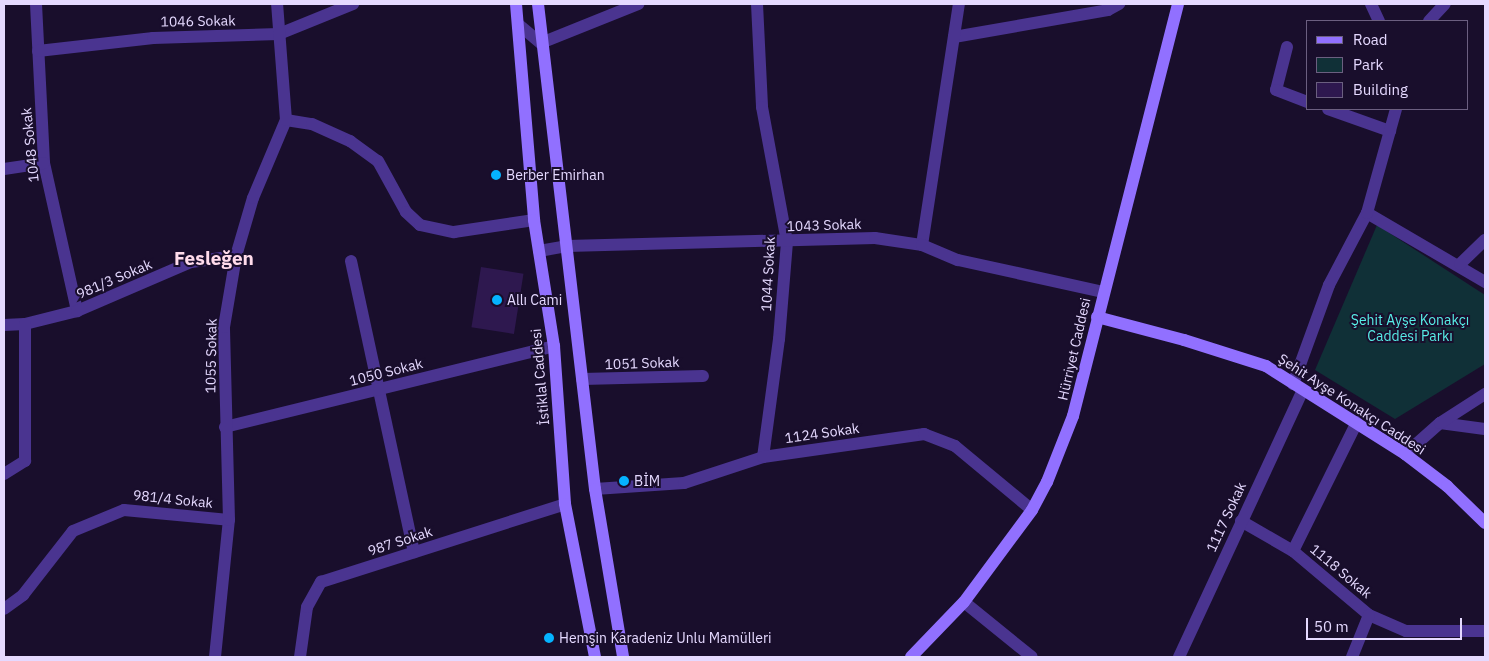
<!DOCTYPE html>
<html>
<head>
<meta charset="utf-8">
<style>
  body { margin:0 }
  #map { position:relative; width:1489px; height:661px; overflow:hidden; background:#190e2c; font-family:"IBM Plex Sans",sans-serif }
  div>[style] { position:absolute }
  .green>* { inset:0; background:#103037 }
  .building>* { inset:0; background:#2e184f; transform-origin:0 0 }
  .lane>* { height:12px; margin:-6px; padding:0 6px; transform-origin:6px; border-radius:6px; background:#4a3490 }
  .street>* { height:12px; margin:-6px; padding:0 6px; transform-origin:6px; border-radius:6px; background:#4a3490 }
  .secondary>* { height:12px; margin:-6px; padding:0 6px; transform-origin:6px; border-radius:6px; background:#9170ff }
  .dots>* { width:14px; height:14px; translate:-50% -50%; box-sizing:border-box; border:2px solid #190e2c; border-radius:50% }
  span { translate:-50% -50%; white-space:nowrap; text-align:center; line-height:1.15; -webkit-text-stroke:4px #190e2c; paint-order:stroke }
  .street-label { font-size:14px; color:#e5d9ff }
  .poi-label { font-size:14px; color:#e5d9ff }
  .left { translate:0 -50%; text-align:left }
  .park-label { font-size:14px; color:#57ede6 }
  .district-label { font-size:19px; color:#ffdbeb; font-weight:700 }
  .frame { position:absolute; inset:0; border:5px solid #e5d9ff; pointer-events:none }
  .legend { position:absolute; left:1306px; top:20px; width:162px; height:90px; box-sizing:border-box; background:#190e2c; border:1px solid #6b5f80; margin:0; padding:6px 9px; list-style:none; font-size:15px; color:#e5d9ff }
  .legend li { display:flex; align-items:center; gap:10px; height:25px }
  .legend b { width:25px; border:1px solid #6b5f80 }
  .scale { position:absolute; left:1306px; top:618px; width:156px; height:22px; box-sizing:border-box; border:2px solid #e5d9ff; border-top:0; padding-left:6px; font-size:15px; line-height:18px; white-space:nowrap; color:#e5d9ff; -webkit-text-stroke:4px #190e2c; paint-order:stroke }
</style>
</head>
<body>
<div id="map">
  <div class="green">
    <i style="clip-path:polygon(1377px 225px,1485px 295px,1485px 364px,1395px 419px,1315px 370px)"></i>
  </div>
  <div class="building">
    <i style="left:481px;top:267px;width:43px;height:61px;rotate:9deg"></i>
  </div>
  <div class="lane">
    <i style="left:1287px;top:47px;width:44px;rotate:104.3deg"></i>
    <i style="left:1276px;top:90px;width:34px;rotate:21deg"></i>
    <i style="left:1328px;top:109px;width:66px;rotate:19.5deg"></i>
  </div>
  <div class="street">
    <i style="left:36px;top:4px;width:159px;rotate:87.1deg"></i>
    <i style="left:44px;top:163px;width:152px;rotate:77.4deg"></i>
    <i style="left:757px;top:4px;width:103px;rotate:87.2deg"></i>
    <i style="left:762px;top:107px;width:137px;rotate:79.5deg"></i>
    <i style="left:787px;top:242px;width:97px;rotate:94.7deg"></i>
    <i style="left:779px;top:339px;width:119px;rotate:97.7deg"></i>
    <i style="left:1371px;top:4px;width:19px;rotate:65deg"></i>
    <i style="left:1429px;top:21px;width:23px;rotate:-47deg"></i>
    <i style="left:518px;top:24px;width:30px;rotate:40deg"></i>
    <i style="left:541px;top:43px;width:105px;rotate:-21.9deg"></i>
    <i style="left:954px;top:37px;width:156px;rotate:-9.9deg"></i>
    <i style="left:1108px;top:10px;width:13px;rotate:-29deg"></i>
    <i style="left:38px;top:51px;width:116px;rotate:-6.4deg"></i>
    <i style="left:153px;top:38px;width:126px;rotate:-1.8deg"></i>
    <i style="left:279px;top:34px;width:80px;rotate:-22.1deg"></i>
    <i style="left:286px;top:120px;width:26px;rotate:9deg"></i>
    <i style="left:312px;top:124px;width:42px;rotate:24.1deg"></i>
    <i style="left:350px;top:141px;width:34px;rotate:36deg"></i>
    <i style="left:378px;top:161px;width:58px;rotate:61.2deg"></i>
    <i style="left:406px;top:212px;width:19px;rotate:43deg"></i>
    <i style="left:420px;top:225px;width:35px;rotate:12deg"></i>
    <i style="left:454px;top:232px;width:81px;rotate:-8.5deg"></i>
    <i style="left:4px;top:169px;width:40px;rotate:-8.5deg"></i>
    <i style="left:1367px;top:213px;width:137px;rotate:30.3deg"></i>
    <i style="left:922px;top:245px;width:244px;rotate:-81.3deg"></i>
    <i style="left:539px;top:251px;width:28px;rotate:-10deg"></i>
    <i style="left:567px;top:246px;width:308px;rotate:-1.5deg"></i>
    <i style="left:875px;top:238px;width:48px;rotate:8.5deg"></i>
    <i style="left:922px;top:245px;width:39px;rotate:23deg"></i>
    <i style="left:958px;top:260px;width:148px;rotate:12.4deg"></i>
    <i style="left:351px;top:261px;width:298px;rotate:77.8deg"></i>
    <i style="left:1460px;top:264px;width:35px;rotate:-44deg"></i>
    <i style="left:4px;top:325px;width:21px;rotate:-3deg"></i>
    <i style="left:25px;top:324px;width:54px;rotate:-14deg"></i>
    <i style="left:77px;top:311px;width:124px;rotate:-23.3deg"></i>
    <i style="left:191px;top:262px;width:45px;rotate:-7.6deg"></i>
    <i style="left:582px;top:379px;width:121px;rotate:-1.4deg"></i>
    <i style="left:1293px;top:384px;width:105px;rotate:-70deg"></i>
    <i style="left:1329px;top:285px;width:81px;rotate:-62.2deg"></i>
    <i style="left:1367px;top:213px;width:108px;rotate:-74.4deg"></i>
    <i style="left:1440px;top:423px;width:45px;rotate:7.6deg"></i>
    <i style="left:225px;top:427px;width:339px;rotate:-13.8deg"></i>
    <i style="left:1405px;top:454px;width:47px;rotate:-41.5deg"></i>
    <i style="left:1440px;top:423px;width:54px;rotate:-32.8deg"></i>
    <i style="left:4px;top:474px;width:25px;rotate:-32deg"></i>
    <i style="left:25px;top:461px;width:137px;rotate:-90deg"></i>
    <i style="left:595px;top:489px;width:89px;rotate:-3.9deg"></i>
    <i style="left:684px;top:483px;width:83px;rotate:-18.2deg"></i>
    <i style="left:763px;top:457px;width:163px;rotate:-8.1deg"></i>
    <i style="left:924px;top:434px;width:33px;rotate:21deg"></i>
    <i style="left:955px;top:446px;width:100px;rotate:39.7deg"></i>
    <i style="left:1241px;top:521px;width:60px;rotate:30deg"></i>
    <i style="left:1293px;top:551px;width:99px;rotate:40.1deg"></i>
    <i style="left:1369px;top:615px;width:40px;rotate:23.4deg"></i>
    <i style="left:1406px;top:631px;width:79px"></i>
    <i style="left:1293px;top:551px;width:144px;rotate:-63.6deg"></i>
    <i style="left:964px;top:602px;width:87px;rotate:39deg"></i>
    <i style="left:4px;top:609px;width:24px;rotate:-36deg"></i>
    <i style="left:23px;top:595px;width:81px;rotate:-52deg"></i>
    <i style="left:73px;top:531px;width:55px;rotate:-22.4deg"></i>
    <i style="left:124px;top:510px;width:105px;rotate:5.4deg"></i>
    <i style="left:215px;top:657px;width:138px;rotate:-84.2deg"></i>
    <i style="left:229px;top:520px;width:193px;rotate:-91.5deg"></i>
    <i style="left:224px;top:327px;width:72px;rotate:-80.4deg"></i>
    <i style="left:236px;top:256px;width:60px;rotate:-73.7deg"></i>
    <i style="left:253px;top:198px;width:85px;rotate:-67.1deg"></i>
    <i style="left:286px;top:120px;width:116px;rotate:-94.4deg"></i>
    <i style="left:300px;top:657px;width:50px;rotate:-82deg"></i>
    <i style="left:307px;top:607px;width:29px;rotate:-61deg"></i>
    <i style="left:321px;top:582px;width:256px;rotate:-17.7deg"></i>
    <i style="left:1179px;top:657px;width:294px;rotate:-65.1deg"></i>
    <i style="left:1352px;top:657px;width:45px;rotate:-68deg"></i>
  </div>
  <div class="secondary">
    <i style="left:516px;top:4px;width:217px;rotate:85.2deg"></i>
    <i style="left:534px;top:220px;width:128px;rotate:81deg"></i>
    <i style="left:554px;top:346px;width:158px;rotate:86deg"></i>
    <i style="left:565px;top:504px;width:156px;rotate:78.9deg"></i>
    <i style="left:538px;top:4px;width:488px;rotate:83.3deg"></i>
    <i style="left:595px;top:489px;width:170px;rotate:80.5deg"></i>
    <i style="left:1097px;top:317px;width:90px;rotate:14.8deg"></i>
    <i style="left:1184px;top:340px;width:86px;rotate:17.6deg"></i>
    <i style="left:1266px;top:366px;width:165px;rotate:32.3deg"></i>
    <i style="left:1405px;top:454px;width:53px;rotate:37.3deg"></i>
    <i style="left:1447px;top:486px;width:53px;rotate:44.2deg"></i>
    <i style="left:911px;top:657px;width:76px;rotate:-46.1deg"></i>
    <i style="left:964px;top:602px;width:114px;rotate:-53.5deg"></i>
    <i style="left:1032px;top:510px;width:32px;rotate:-62deg"></i>
    <i style="left:1047px;top:482px;width:71px;rotate:-68.5deg"></i>
    <i style="left:1073px;top:416px;width:425px;rotate:-75.7deg"></i>
  </div>
  <div class="dots">
    <i style="left:496px;top:175px;background:#05b3ff"></i>
    <i style="left:497px;top:300px;background:#05b3ff"></i>
    <i style="left:624px;top:481px;background:#05b3ff"></i>
    <i style="left:549px;top:638px;background:#05b3ff"></i>
  </div>
  <div class="street-label">
    <span style="left:198px;top:21px;rotate:-1deg">1046 Sokak</span>
    <span style="left:30px;top:145px;rotate:-96deg">1048 Sokak</span>
    <span style="left:824px;top:225px;rotate:-2deg">1043 Sokak</span>
    <span style="left:768px;top:274px;rotate:-87deg">1044 Sokak</span>
    <span style="left:114px;top:279px;rotate:-23deg">981/3 Sokak</span>
    <span style="left:1074px;top:349px;rotate:-77deg">Hürriyet Caddesi</span>
    <span style="left:211px;top:356px;rotate:-89deg">1055 Sokak</span>
    <span style="left:642px;top:363px;rotate:-2deg">1051 Sokak</span>
    <span style="left:386px;top:372px;rotate:-14deg">1050 Sokak</span>
    <span style="left:540px;top:377px;rotate:-95deg">İstiklal Caddesi</span>
    <span style="left:1352px;top:404px;rotate:33deg">Şehit Ayşe Konakçı Caddesi</span>
    <span style="left:822px;top:433px;rotate:-8deg">1124 Sokak</span>
    <span style="left:173px;top:499px;rotate:6deg">981/4 Sokak</span>
    <span style="left:1226px;top:517px;rotate:-65deg">1117 Sokak</span>
    <span style="left:400px;top:541px;rotate:-18deg">987 Sokak</span>
    <span style="left:1341px;top:571px;rotate:40deg">1118 Sokak</span>
  </div>
  <div class="poi-label">
    <span class="left" style="left:506px;top:175px">Berber Emirhan</span>
    <span class="left" style="left:507px;top:300px">Allı Cami</span>
    <span class="left" style="left:634px;top:481px">BİM</span>
    <span class="left" style="left:559px;top:638px">Hemşin Karadeniz Unlu Mamülleri</span>
  </div>
  <div class="park-label">
    <span style="left:1410px;top:328px">Şehit Ayşe Konakçı<br>Caddesi Parkı</span>
  </div>
  <div class="district-label">
    <span style="left:214px;top:259px">Fesleğen</span>
  </div>
  <div class="frame"></div>
  <ul class="legend">
  <li><b style="height:6px;background:#9170ff"></b>Road</li>
  <li><b style="height:14px;background:#103037"></b>Park</li>
  <li><b style="height:14px;background:#2e184f"></b>Building</li>
  </ul>
  <div class="scale">50 m</div>
</div>
</body>
</html>
